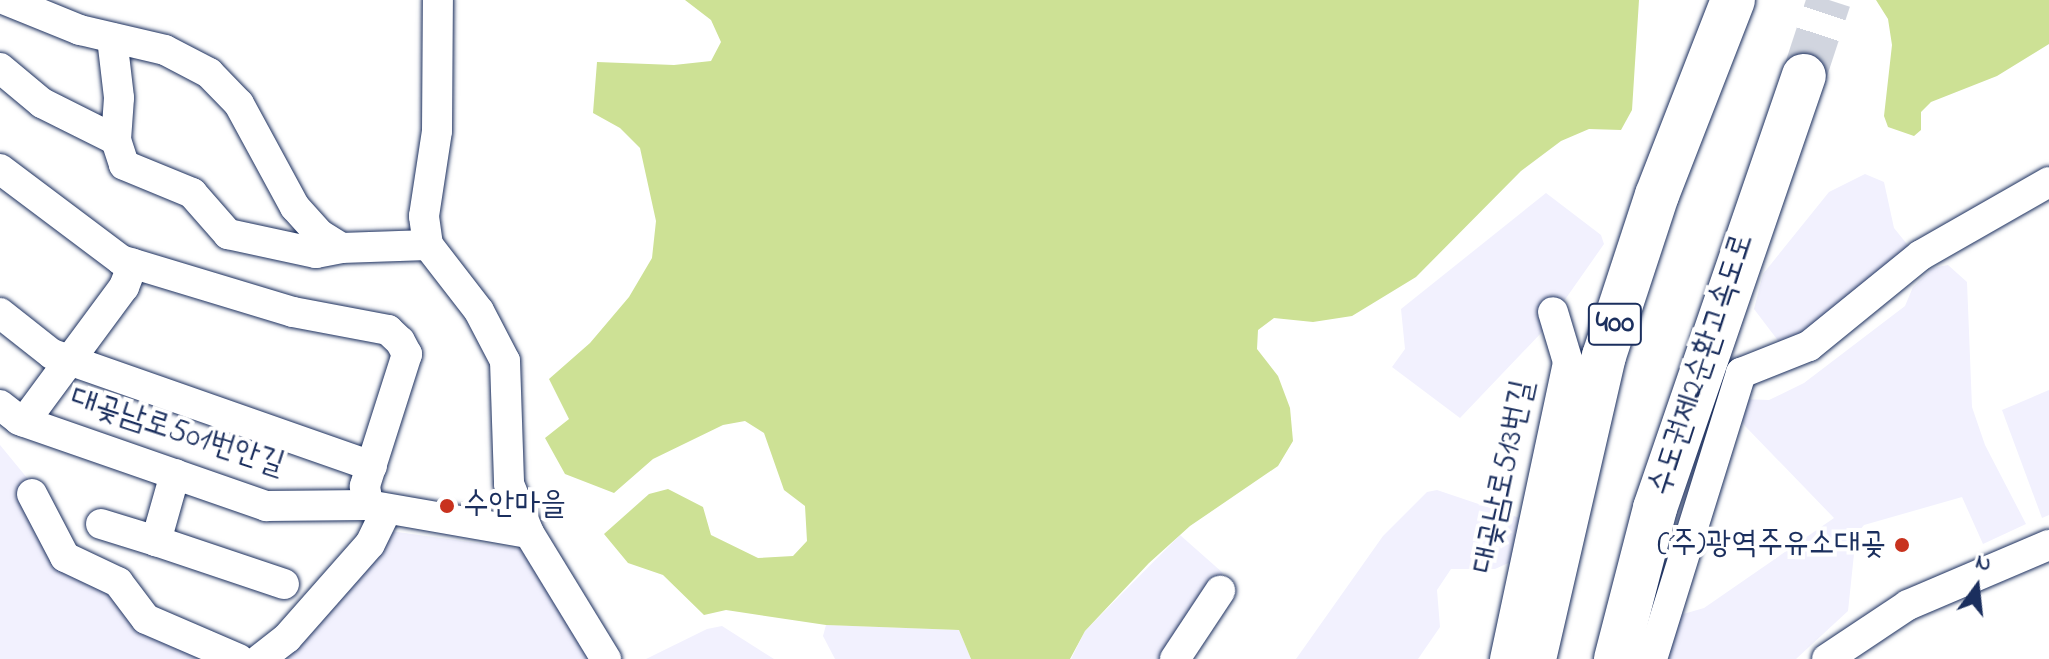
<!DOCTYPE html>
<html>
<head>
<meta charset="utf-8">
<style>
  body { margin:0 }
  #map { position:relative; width:2049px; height:659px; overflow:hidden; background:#fff; font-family:"Indie Flower","Poor Story",sans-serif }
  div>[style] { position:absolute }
  .built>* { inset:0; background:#f2f1fe }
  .green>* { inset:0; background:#cde195 }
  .highway-tunnel>* { height:44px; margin-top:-22px; transform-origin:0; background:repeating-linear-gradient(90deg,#d1d5df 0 44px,transparent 0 66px) }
  .roads { filter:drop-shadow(0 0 2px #1b2f5e) drop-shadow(0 0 2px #1b2f5e) }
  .minor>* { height:30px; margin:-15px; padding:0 15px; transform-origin:15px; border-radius:15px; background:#fff }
  .highway>* { height:44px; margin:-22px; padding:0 22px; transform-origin:22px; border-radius:22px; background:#fff }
  .dots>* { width:22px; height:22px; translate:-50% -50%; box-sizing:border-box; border:4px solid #fff; border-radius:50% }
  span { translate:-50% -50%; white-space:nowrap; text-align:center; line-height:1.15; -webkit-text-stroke:8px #fff; paint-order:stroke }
  .shield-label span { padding:2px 6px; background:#fff; border:2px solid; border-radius:6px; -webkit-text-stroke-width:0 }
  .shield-label { font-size:30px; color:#1b2f5e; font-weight:700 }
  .street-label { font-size:32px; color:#1b2f5e }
  .poi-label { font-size:32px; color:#1b2f5e }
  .left { translate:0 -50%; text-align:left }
  .right { translate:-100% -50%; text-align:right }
  .north { position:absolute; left:1937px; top:547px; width:80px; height:80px; -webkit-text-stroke:6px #fff; paint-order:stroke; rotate:15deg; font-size:22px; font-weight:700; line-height:32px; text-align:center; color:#1b2f5e }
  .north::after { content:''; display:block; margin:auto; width:28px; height:36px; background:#1b2f5e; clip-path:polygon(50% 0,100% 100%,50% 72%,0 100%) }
</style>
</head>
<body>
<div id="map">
  <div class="built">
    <i style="clip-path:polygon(1865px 174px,1884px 182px,1894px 228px,1915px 254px,1786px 351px,1754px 309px,1763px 274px,1829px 192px)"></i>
    <i style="clip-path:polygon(1546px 193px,1601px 235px,1604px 244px,1543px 331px,1460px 418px,1392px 367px,1405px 349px,1401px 309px)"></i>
    <i style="clip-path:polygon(1948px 265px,1967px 282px,1972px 407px,1985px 445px,2026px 524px,1983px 544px,1962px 497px,1864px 525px,1856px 535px,1848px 611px,1796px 659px,1661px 659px,1673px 617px,1704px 608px,1834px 518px,1745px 426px,1739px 416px,1743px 399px,1769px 400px,1804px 383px,1905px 306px,1913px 287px,1933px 268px)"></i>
    <i style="clip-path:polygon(2049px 390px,2049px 515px,2042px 518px,2002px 410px)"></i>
    <i style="clip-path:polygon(0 445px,37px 490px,45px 544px,214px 659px,0 659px)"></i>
    <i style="clip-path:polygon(1437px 490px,1520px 518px,1515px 560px,1495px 569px,1451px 569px,1437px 590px,1440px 627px,1418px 659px,1296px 659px,1383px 536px,1427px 492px)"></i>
    <i style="clip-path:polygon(390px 531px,521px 549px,590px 659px,277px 659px)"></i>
    <i style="clip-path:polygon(1180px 535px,1223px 573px,1162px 659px,1071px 659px,1085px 631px)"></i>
    <i style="clip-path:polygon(826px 625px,959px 630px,971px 659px,835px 659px,823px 636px)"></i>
    <i style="clip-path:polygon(722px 626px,774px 659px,646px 659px,707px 629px)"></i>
  </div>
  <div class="green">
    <i style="clip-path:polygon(685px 0,1639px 0,1632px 110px,1621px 130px,1589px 129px,1561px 141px,1521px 171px,1416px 277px,1352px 316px,1313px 322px,1274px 318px,1258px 330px,1257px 349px,1278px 376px,1290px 408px,1293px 441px,1278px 466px,1190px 526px,1149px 563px,1085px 631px,1070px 659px,971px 659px,959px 630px,826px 625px,726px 610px,704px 615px,663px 575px,628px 563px,604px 534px,649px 494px,668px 489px,703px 507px,711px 535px,758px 558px,793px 556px,807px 541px,805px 506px,784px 490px,764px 433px,745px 421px,723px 425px,653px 459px,614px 493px,565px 474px,545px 438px,569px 419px,549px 379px,590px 343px,629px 297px,652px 258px,656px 221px,640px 148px,620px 128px,593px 113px,597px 62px,674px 65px,711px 61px,721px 42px,711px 20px)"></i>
    <i style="clip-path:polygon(1876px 0,2049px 0,2049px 44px,1997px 76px,1931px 102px,1921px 112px,1921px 130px,1914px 136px,1888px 127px,1884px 116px,1892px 45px,1888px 19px)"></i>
  </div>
  <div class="highway-tunnel">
    <i style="left:1804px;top:76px;width:80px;rotate:-71.8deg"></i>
  </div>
  <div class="roads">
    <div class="minor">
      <i style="left:6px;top:0;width:80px;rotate:22.1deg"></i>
      <i style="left:80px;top:30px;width:87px;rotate:13.2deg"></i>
      <i style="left:165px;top:50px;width:50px;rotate:27.6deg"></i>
      <i style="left:209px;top:73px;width:43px;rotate:45.9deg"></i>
      <i style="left:239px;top:104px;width:117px;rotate:61.5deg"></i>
      <i style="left:295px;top:207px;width:36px;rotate:48deg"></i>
      <i style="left:319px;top:234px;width:26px;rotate:32deg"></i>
      <i style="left:341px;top:248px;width:87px;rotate:-2deg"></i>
      <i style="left:428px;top:245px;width:83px;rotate:52.3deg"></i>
      <i style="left:479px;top:311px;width:56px;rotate:62.5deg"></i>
      <i style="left:505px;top:361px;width:123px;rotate:88.1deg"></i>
      <i style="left:509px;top:484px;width:53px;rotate:67.8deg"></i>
      <i style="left:529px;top:533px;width:148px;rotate:58.6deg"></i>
      <i style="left:112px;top:38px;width:60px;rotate:83.3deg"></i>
      <i style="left:119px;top:98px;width:42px;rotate:94.1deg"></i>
      <i style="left:0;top:68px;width:55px;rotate:39.8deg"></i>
      <i style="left:42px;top:103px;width:83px;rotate:26.6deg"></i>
      <i style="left:116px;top:140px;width:26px;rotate:72deg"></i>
      <i style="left:124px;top:165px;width:74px;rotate:22.4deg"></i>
      <i style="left:192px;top:193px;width:55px;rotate:48.7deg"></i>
      <i style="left:228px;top:234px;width:90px;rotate:12.2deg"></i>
      <i style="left:316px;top:253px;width:25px;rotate:-11deg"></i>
      <i style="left:0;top:169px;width:151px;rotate:36.9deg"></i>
      <i style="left:121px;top:260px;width:180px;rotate:16.8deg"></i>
      <i style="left:293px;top:312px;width:97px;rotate:10.7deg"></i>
      <i style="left:388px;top:330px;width:16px;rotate:43deg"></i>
      <i style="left:400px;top:341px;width:15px;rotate:62deg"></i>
      <i style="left:407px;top:354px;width:139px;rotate:107.7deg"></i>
      <i style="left:365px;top:486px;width:19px;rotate:81deg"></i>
      <i style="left:428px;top:245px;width:29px;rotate:-98deg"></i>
      <i style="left:424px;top:216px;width:86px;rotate:-81.3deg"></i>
      <i style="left:437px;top:131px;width:131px;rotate:-89.6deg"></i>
      <i style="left:0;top:313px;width:66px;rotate:38.3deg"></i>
      <i style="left:52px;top:354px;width:339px;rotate:19.3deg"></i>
      <i style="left:0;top:405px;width:24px;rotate:38deg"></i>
      <i style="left:19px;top:420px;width:262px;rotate:19.2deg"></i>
      <i style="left:266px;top:506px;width:102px;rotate:-0.6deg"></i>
      <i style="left:368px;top:505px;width:163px;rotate:9.9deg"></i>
      <i style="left:24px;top:422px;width:168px;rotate:-53.5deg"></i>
      <i style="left:124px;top:287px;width:25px;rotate:-69deg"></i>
      <i style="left:175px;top:474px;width:70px;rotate:105.8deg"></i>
      <i style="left:156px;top:541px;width:135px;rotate:18.6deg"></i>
      <i style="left:32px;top:494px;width:71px;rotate:62.4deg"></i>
      <i style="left:65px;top:557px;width:59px;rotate:25.3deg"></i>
      <i style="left:118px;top:582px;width:46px;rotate:52.9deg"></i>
      <i style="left:146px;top:619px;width:101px;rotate:23.3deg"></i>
      <i style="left:101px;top:524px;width:58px;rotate:17.2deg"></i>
      <i style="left:260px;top:659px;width:34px;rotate:-38deg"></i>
      <i style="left:287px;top:638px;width:125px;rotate:-48.6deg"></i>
      <i style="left:370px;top:544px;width:39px;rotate:-64deg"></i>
      <i style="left:1175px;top:659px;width:82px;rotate:-56.5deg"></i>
      <i style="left:1505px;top:659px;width:304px;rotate:-78deg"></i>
      <i style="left:1568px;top:362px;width:52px;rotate:-106.7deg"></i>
      <i style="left:1652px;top:659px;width:300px;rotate:-72.7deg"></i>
      <i style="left:1741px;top:373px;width:73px;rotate:-21.7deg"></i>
      <i style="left:1809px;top:346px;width:144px;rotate:-39.1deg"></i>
      <i style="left:1921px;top:255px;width:147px;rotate:-29.7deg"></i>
      <i style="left:1827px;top:659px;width:97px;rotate:-33.7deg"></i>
      <i style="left:1908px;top:605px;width:153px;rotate:-23.1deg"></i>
    </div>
    <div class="highway">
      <i style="left:1534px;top:659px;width:311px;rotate:-77deg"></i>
      <i style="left:1604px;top:356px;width:169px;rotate:-71.8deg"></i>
      <i style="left:1657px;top:195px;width:209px;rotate:-68.7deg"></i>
      <i style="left:1616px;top:659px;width:156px;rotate:-75.5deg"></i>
      <i style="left:1655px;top:508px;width:457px;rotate:-71deg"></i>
    </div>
  </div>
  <div class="dots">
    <i style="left:447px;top:506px;background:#c8321e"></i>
    <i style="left:1902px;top:545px;background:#c8321e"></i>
  </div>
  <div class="shield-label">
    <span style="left:1615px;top:324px">400</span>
  </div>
  <div class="street-label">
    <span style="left:1703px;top:365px;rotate:-72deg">수도권제2순환고속도로</span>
    <span style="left:177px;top:433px;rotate:18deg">대곶남로501번안길</span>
    <span style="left:1505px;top:477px;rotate:-78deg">대곶남로513번길</span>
  </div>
  <div class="poi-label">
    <span class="left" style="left:463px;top:506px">수안마을</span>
    <span class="right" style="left:1886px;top:545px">(주)광역주유소대곶</span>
  </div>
  <div class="north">N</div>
</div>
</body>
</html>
